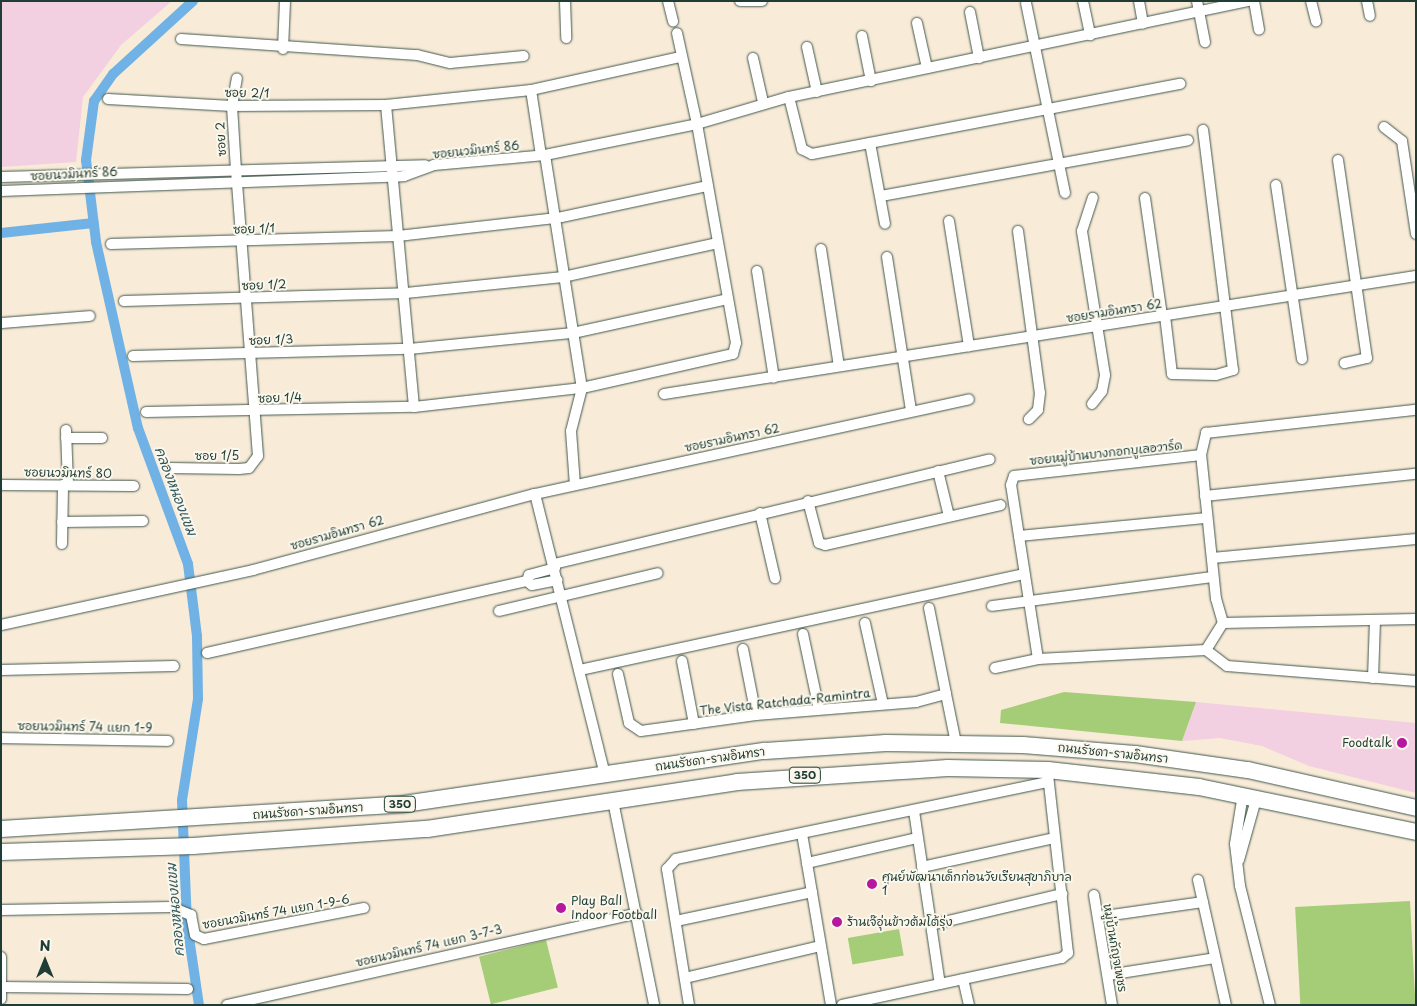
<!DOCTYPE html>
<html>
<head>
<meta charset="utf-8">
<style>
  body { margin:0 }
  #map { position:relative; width:1417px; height:1006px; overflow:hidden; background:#f8ebd8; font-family:"Playpen Sans","Playpen Sans Thai",sans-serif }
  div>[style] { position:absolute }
  .built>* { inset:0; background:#f2cfe1 }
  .green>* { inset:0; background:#a5cc77; transform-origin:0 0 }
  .canal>* { height:10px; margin:-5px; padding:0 5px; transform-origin:5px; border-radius:5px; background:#70b2e5 }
  .roads { filter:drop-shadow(0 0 1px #40574d) drop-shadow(0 0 1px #40574d) }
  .minor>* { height:10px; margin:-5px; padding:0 5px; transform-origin:5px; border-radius:5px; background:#fff }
  .primary>* { height:16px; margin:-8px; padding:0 8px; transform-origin:8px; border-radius:8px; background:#fff }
  .dots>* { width:14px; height:14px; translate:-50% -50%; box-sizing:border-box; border:2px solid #fbf7ec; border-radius:50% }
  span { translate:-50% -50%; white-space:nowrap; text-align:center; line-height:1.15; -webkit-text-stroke:4px #fbf7ec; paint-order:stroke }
  .shield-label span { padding:1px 4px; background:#fbf7ec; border:1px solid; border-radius:4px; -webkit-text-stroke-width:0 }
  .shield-label { font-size:11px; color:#1f3d34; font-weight:700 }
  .street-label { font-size:12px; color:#1f3d34 }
  .poi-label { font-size:12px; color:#1f3d34 }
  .right { translate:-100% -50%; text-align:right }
  .left { translate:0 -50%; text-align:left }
  .water-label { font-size:14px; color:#335a60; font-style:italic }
  .frame { position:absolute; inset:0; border:2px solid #1f3d34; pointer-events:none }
  .north { position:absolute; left:20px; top:936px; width:50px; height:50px; -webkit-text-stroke:4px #fbf7ec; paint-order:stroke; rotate:0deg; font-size:14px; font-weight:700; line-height:20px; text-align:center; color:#1f3d34 }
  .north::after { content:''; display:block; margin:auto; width:18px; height:22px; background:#1f3d34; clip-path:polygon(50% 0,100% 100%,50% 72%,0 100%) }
</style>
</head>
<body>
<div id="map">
  <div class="built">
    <i style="clip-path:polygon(1px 1px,172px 1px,121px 45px,83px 97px,76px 162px,1px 167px)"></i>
    <i style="clip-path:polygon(1196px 702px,1416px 723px,1416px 793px,1309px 766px,1262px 746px,1220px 738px,1182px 741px)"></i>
  </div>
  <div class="green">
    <i style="clip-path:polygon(1064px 692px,1196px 702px,1182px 741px,1000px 723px,1001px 710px)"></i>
    <i style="left:1410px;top:901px;width:104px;height:115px;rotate:87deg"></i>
    <i style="left:899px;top:929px;width:27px;height:52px;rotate:80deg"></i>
    <i style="left:546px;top:940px;width:49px;height:69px;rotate:76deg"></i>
  </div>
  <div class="canal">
    <i style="left:193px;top:1px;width:108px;rotate:137.6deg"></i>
    <i style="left:113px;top:74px;width:33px;rotate:125deg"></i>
    <i style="left:94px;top:101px;width:60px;rotate:97.7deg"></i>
    <i style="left:86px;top:160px;width:83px;rotate:83deg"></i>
    <i style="left:96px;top:242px;width:191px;rotate:77.3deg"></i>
    <i style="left:138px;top:428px;width:145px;rotate:69.8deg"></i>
    <i style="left:188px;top:564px;width:73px;rotate:82.9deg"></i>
    <i style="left:197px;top:636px;width:63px;rotate:89.1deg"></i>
    <i style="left:198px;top:699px;width:102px;rotate:99deg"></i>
    <i style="left:182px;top:800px;width:124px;rotate:87.7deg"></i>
    <i style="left:187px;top:924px;width:82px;rotate:81.6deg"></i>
    <i style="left:1px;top:233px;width:93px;rotate:-6.2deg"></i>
  </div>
  <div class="roads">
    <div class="minor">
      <i style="left:565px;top:1px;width:37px;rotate:88deg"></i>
      <i style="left:668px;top:1px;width:21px;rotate:76deg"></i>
      <i style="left:740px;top:1px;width:22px"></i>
      <i style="left:1083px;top:1px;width:35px;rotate:78deg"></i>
      <i style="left:1139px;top:1px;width:23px;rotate:80deg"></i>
      <i style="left:1197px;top:1px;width:42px;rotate:79deg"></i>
      <i style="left:1254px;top:1px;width:29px;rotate:80deg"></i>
      <i style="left:1311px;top:1px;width:21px;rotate:76deg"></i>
      <i style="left:1367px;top:1px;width:15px;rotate:79deg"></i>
      <i style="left:1026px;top:3px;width:194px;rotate:78.4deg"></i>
      <i style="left:970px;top:12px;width:47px;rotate:78.9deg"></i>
      <i style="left:917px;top:23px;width:46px;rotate:77.5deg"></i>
      <i style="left:862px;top:36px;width:46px;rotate:78.7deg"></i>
      <i style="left:181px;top:39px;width:237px;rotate:3.9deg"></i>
      <i style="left:417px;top:55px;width:34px;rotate:14deg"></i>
      <i style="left:450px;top:63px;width:74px;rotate:-5.4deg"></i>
      <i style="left:807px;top:47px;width:46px;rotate:77.5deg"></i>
      <i style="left:283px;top:49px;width:48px;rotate:-87.6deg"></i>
      <i style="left:753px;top:58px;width:45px;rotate:77.2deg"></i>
      <i style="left:531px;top:90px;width:66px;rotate:81.3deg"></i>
      <i style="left:789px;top:97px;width:471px;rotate:-11.8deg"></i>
      <i style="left:108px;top:99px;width:124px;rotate:3.2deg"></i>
      <i style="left:232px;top:106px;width:154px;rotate:-0.4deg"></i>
      <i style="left:386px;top:105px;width:146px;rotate:-5.9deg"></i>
      <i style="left:531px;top:90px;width:153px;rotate:-12.5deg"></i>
      <i style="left:386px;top:105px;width:303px;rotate:84.7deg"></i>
      <i style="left:1384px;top:127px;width:23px;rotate:38deg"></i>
      <i style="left:1402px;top:141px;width:94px;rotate:81.4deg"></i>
      <i style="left:870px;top:143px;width:82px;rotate:79.5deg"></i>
      <i style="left:545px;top:155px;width:236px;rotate:81deg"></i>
      <i style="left:582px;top:388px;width:44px;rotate:104.3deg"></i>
      <i style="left:571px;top:431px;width:54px;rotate:85.8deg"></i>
      <i style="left:1338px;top:160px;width:200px;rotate:81.7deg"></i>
      <i style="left:1367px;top:358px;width:23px;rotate:167deg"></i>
      <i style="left:1px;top:177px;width:424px;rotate:-1.6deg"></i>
      <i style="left:1276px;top:185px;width:176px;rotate:81.5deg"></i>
      <i style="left:1px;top:191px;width:403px;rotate:-2.1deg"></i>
      <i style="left:404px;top:176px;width:32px;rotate:-20deg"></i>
      <i style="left:434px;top:165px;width:111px;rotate:-5.1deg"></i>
      <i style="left:545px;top:155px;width:155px;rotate:-11.5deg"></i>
      <i style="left:697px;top:124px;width:96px;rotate:-16.4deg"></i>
      <i style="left:789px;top:97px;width:54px;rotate:76deg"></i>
      <i style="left:802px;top:149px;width:11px;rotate:27deg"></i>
      <i style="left:812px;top:154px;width:375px;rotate:-10.8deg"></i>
      <i style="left:881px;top:196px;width:312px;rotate:-10.3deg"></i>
      <i style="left:1145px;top:198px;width:119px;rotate:81.8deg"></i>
      <i style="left:949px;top:221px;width:127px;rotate:80.9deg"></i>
      <i style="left:1018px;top:231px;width:163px;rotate:82.3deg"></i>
      <i style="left:1040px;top:393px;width:17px;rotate:97deg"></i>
      <i style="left:1038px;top:410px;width:13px;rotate:135deg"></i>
      <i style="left:111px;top:244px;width:287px;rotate:-1.6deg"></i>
      <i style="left:398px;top:236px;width:160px;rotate:-6.5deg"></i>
      <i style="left:557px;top:218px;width:154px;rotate:-12deg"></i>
      <i style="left:821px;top:249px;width:118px;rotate:81.3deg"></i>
      <i style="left:887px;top:257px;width:156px;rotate:81.1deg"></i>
      <i style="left:757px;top:271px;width:108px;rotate:81deg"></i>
      <i style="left:124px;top:301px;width:282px;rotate:-1.6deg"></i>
      <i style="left:406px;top:293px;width:158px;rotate:-5.8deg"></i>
      <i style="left:563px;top:277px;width:158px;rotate:-12.4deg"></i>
      <i style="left:1165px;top:316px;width:58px;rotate:83.1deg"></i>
      <i style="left:1172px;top:374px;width:44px;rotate:1.3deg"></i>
      <i style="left:1216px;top:375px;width:18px;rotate:-16deg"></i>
      <i style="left:1233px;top:370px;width:242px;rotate:-97.1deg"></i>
      <i style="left:1px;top:323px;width:89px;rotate:-4.5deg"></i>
      <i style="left:133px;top:356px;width:276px;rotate:-1.5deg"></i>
      <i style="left:409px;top:349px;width:165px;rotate:-5.6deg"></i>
      <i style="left:573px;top:333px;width:158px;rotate:-12.4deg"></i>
      <i style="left:664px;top:394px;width:761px;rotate:-8.92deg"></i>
      <i style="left:1092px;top:404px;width:16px;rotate:-52deg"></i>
      <i style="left:1102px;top:391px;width:16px;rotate:-79deg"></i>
      <i style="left:1105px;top:375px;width:146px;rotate:-99.1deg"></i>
      <i style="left:1082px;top:231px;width:35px;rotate:-72deg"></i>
      <i style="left:146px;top:412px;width:268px;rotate:-1.1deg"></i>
      <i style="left:414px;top:407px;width:169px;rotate:-6.5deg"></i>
      <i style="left:582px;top:388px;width:155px;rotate:-12.7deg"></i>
      <i style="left:733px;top:354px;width:11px;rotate:-75deg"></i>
      <i style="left:736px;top:343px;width:222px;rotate:-100.1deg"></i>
      <i style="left:697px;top:124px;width:93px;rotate:-102.4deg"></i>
      <i style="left:66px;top:430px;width:55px;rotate:87.9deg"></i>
      <i style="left:66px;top:438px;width:36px"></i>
      <i style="left:169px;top:468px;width:70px;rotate:0.8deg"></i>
      <i style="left:239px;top:469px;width:10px;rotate:-6deg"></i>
      <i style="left:249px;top:468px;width:15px;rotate:-53deg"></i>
      <i style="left:258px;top:456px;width:287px;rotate:-94.4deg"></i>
      <i style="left:236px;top:170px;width:64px;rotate:-93.6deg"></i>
      <i style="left:232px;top:106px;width:28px;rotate:-80deg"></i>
      <i style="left:938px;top:471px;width:46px;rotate:76.3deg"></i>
      <i style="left:1px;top:485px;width:133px;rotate:0.4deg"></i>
      <i style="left:535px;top:494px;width:290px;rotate:76deg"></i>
      <i style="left:1205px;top:496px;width:212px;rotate:-6deg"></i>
      <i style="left:808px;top:501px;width:43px;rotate:75.3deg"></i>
      <i style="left:819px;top:543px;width:6px;rotate:18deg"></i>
      <i style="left:825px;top:545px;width:180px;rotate:-12.8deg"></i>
      <i style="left:760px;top:513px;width:67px;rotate:77deg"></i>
      <i style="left:62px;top:522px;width:81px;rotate:-0.7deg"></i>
      <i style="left:1019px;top:536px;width:189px;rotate:-5.5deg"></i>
      <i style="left:62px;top:544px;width:59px;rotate:-89deg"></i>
      <i style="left:1212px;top:558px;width:205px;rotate:-5.3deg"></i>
      <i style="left:554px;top:564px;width:448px;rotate:-13.5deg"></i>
      <i style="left:527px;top:581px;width:6px;rotate:-72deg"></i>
      <i style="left:529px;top:575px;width:27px;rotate:-15deg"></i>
      <i style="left:992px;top:606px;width:223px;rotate:-7.5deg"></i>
      <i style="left:929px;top:608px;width:88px;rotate:78.8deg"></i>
      <i style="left:499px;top:611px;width:163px;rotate:-13.4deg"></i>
      <i style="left:865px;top:623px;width:83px;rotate:77.5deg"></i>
      <i style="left:1223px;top:623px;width:193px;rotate:-1.2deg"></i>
      <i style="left:1px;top:625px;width:258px;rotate:-12.3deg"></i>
      <i style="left:253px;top:570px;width:292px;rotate:-15.1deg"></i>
      <i style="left:535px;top:494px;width:444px;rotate:-12.3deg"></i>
      <i style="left:803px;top:634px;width:77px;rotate:78deg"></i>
      <i style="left:743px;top:649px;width:67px;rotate:78.9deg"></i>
      <i style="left:1206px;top:650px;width:26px;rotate:37deg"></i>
      <i style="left:1227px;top:666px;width:190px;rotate:4.5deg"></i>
      <i style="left:207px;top:653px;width:328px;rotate:-12.7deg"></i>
      <i style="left:527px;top:581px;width:6px;rotate:39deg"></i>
      <i style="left:532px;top:585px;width:26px;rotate:-11deg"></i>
      <i style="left:1038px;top:659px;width:176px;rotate:-98.8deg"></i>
      <i style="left:1011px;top:485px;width:9px;rotate:-72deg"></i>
      <i style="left:1014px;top:476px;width:188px;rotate:-6.4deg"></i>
      <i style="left:682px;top:661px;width:64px;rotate:79.2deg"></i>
      <i style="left:995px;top:668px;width:44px;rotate:-11.8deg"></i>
      <i style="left:1038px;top:659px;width:168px;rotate:-3.1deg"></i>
      <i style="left:1206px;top:650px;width:32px;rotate:-58deg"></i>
      <i style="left:1223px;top:623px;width:25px;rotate:-106deg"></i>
      <i style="left:1216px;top:599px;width:145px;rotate:-95.9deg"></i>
      <i style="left:1201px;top:455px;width:23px;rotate:-77deg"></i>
      <i style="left:1206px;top:433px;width:211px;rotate:-6.3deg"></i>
      <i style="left:1px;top:670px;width:173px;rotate:-1.3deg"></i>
      <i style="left:580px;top:670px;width:449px;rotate:-12.2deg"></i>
      <i style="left:618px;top:674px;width:50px;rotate:77.3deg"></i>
      <i style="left:629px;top:723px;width:14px;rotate:34deg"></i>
      <i style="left:641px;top:731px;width:116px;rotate:-7.9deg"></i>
      <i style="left:756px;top:715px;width:161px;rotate:-4.6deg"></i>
      <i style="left:916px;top:702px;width:31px;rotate:-15deg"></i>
      <i style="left:946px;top:694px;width:50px;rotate:78.5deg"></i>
      <i style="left:1373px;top:678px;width:58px;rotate:-88deg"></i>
      <i style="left:1px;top:738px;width:167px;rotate:1deg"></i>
      <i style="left:1243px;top:794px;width:51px;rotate:99.1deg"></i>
      <i style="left:1235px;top:844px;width:42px;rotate:83.2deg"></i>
      <i style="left:1240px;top:886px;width:123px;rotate:75.9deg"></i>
      <i style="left:613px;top:801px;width:208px;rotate:78.6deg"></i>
      <i style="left:914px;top:811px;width:175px;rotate:81.5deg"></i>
      <i style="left:802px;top:834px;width:29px;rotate:80deg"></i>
      <i style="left:1239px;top:860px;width:66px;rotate:-74.3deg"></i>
      <i style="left:922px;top:867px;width:135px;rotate:-12.4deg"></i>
      <i style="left:1198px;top:880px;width:128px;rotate:77.4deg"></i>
      <i style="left:1094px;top:895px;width:111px;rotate:80.7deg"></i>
      <i style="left:1px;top:910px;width:170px;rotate:-1deg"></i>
      <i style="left:171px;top:907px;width:22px;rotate:22deg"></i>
      <i style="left:191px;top:915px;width:20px;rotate:79deg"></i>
      <i style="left:195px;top:935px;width:10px;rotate:24deg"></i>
      <i style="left:204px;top:939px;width:163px;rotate:-11deg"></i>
      <i style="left:1098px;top:917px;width:106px;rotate:-8.1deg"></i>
      <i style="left:676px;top:921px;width:139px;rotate:-12deg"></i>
      <i style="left:931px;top:925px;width:135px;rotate:-13.3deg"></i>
      <i style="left:1px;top:957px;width:42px;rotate:90deg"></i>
      <i style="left:1108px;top:975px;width:108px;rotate:-9deg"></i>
      <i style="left:685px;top:978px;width:139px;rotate:-13.3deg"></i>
      <i style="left:963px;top:979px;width:27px;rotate:77deg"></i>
      <i style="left:1px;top:987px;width:187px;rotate:0.6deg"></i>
      <i style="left:227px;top:1005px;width:420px;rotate:-12.6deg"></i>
      <i style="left:689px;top:1005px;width:138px;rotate:-99.2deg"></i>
      <i style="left:667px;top:869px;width:13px;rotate:-48deg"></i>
      <i style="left:676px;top:859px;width:380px;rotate:-11.7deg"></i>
      <i style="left:831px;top:1005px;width:144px;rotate:-99.6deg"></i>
      <i style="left:807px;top:863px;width:113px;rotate:-12.8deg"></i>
      <i style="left:842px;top:1005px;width:225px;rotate:-12.1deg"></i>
      <i style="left:1062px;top:958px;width:8px;rotate:-40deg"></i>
      <i style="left:1068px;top:953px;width:178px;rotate:-96.4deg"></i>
    </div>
    <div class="primary">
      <i style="left:1px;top:829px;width:404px;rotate:-3.5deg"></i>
      <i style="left:404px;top:804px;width:365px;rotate:-8.4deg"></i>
      <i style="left:765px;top:751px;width:121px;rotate:-3.8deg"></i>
      <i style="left:886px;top:743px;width:137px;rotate:0.8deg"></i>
      <i style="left:1023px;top:745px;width:112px;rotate:4.6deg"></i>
      <i style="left:1135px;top:754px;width:114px;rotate:8.1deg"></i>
      <i style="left:1248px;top:770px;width:172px;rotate:12.7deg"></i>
      <i style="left:1px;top:852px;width:192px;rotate:-1.8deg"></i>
      <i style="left:193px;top:846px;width:235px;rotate:-4.2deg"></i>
      <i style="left:427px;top:829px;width:314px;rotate:-8.6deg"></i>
      <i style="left:737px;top:782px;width:211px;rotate:-3.8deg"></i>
      <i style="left:948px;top:768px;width:100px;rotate:1.1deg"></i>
      <i style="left:1048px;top:770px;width:152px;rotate:6.4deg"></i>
      <i style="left:1199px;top:787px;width:222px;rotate:11.7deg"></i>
    </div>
  </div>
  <div class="dots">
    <i style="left:1402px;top:743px;background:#b5179e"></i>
    <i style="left:872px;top:884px;background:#b5179e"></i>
    <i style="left:561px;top:908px;background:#b5179e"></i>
    <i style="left:837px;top:922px;background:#b5179e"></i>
  </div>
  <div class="shield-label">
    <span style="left:805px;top:775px">350</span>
    <span style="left:400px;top:804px">350</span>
  </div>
  <div class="street-label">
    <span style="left:247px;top:93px;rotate:1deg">ซอย 2/1</span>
    <span style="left:221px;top:139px;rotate:-93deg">ซอย 2</span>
    <span style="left:476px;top:150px;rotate:-6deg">ซอยนวมินทร์ 86</span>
    <span style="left:74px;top:174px;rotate:-3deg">ซอยนวมินทร์ 86</span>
    <span style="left:254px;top:229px;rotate:-2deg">ซอย 1/1</span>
    <span style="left:264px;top:285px;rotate:-2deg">ซอย 1/2</span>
    <span style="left:1114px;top:311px;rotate:-9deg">ซอยรามอินทรา 62</span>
    <span style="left:271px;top:340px;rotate:-2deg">ซอย 1/3</span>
    <span style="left:280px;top:398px;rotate:-2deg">ซอย 1/4</span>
    <span style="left:732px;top:438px;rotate:-12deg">ซอยรามอินทรา 62</span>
    <span style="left:1106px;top:453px;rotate:-6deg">ซอยหมู่บ้านบางกอกบูเลอวาร์ด</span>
    <span style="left:217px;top:456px">ซอย 1/5</span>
    <span style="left:68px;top:473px;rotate:1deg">ซอยนวมินทร์ 80</span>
    <span style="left:337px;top:533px;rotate:-16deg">ซอยรามอินทรา 62</span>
    <span style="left:785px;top:702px;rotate:-6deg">The Vista Ratchada-Ramintra</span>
    <span style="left:85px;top:727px;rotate:1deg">ซอยนวมินทร์ 74 แยก 1-9</span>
    <span style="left:1113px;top:753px;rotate:6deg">ถนนรัชดา-รามอินทรา</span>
    <span style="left:710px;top:759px;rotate:-8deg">ถนนรัชดา-รามอินทรา</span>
    <span style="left:308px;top:811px;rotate:-4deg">ถนนรัชดา-รามอินทรา</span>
    <span style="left:276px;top:912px;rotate:-10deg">ซอยนวมินทร์ 74 แยก 1-9-6</span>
    <span style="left:429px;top:946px;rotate:-13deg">ซอยนวมินทร์ 74 แยก 3-7-3</span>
    <span style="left:1115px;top:948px;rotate:80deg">หมู่บ้านกัญจเพชร</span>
  </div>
  <div class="poi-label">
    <span class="right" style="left:1392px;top:743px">Foodtalk</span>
    <span class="left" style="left:882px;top:884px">ศูนย์พัฒนาเด็กก่อนวัยเรียนสุขาภิบาล<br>1</span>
    <span class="left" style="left:571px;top:908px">Play Ball<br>Indoor Football</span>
    <span class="left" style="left:847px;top:922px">ร้านเจ๊อุ่นข้าวต้มโต้รุ่ง</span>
  </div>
  <div class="water-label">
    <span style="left:176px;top:491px;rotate:69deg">คลองหนองแขม</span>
    <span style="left:175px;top:910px;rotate:-95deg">คลองหนองแขม</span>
  </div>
  <div class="frame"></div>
  <div class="north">N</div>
</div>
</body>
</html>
